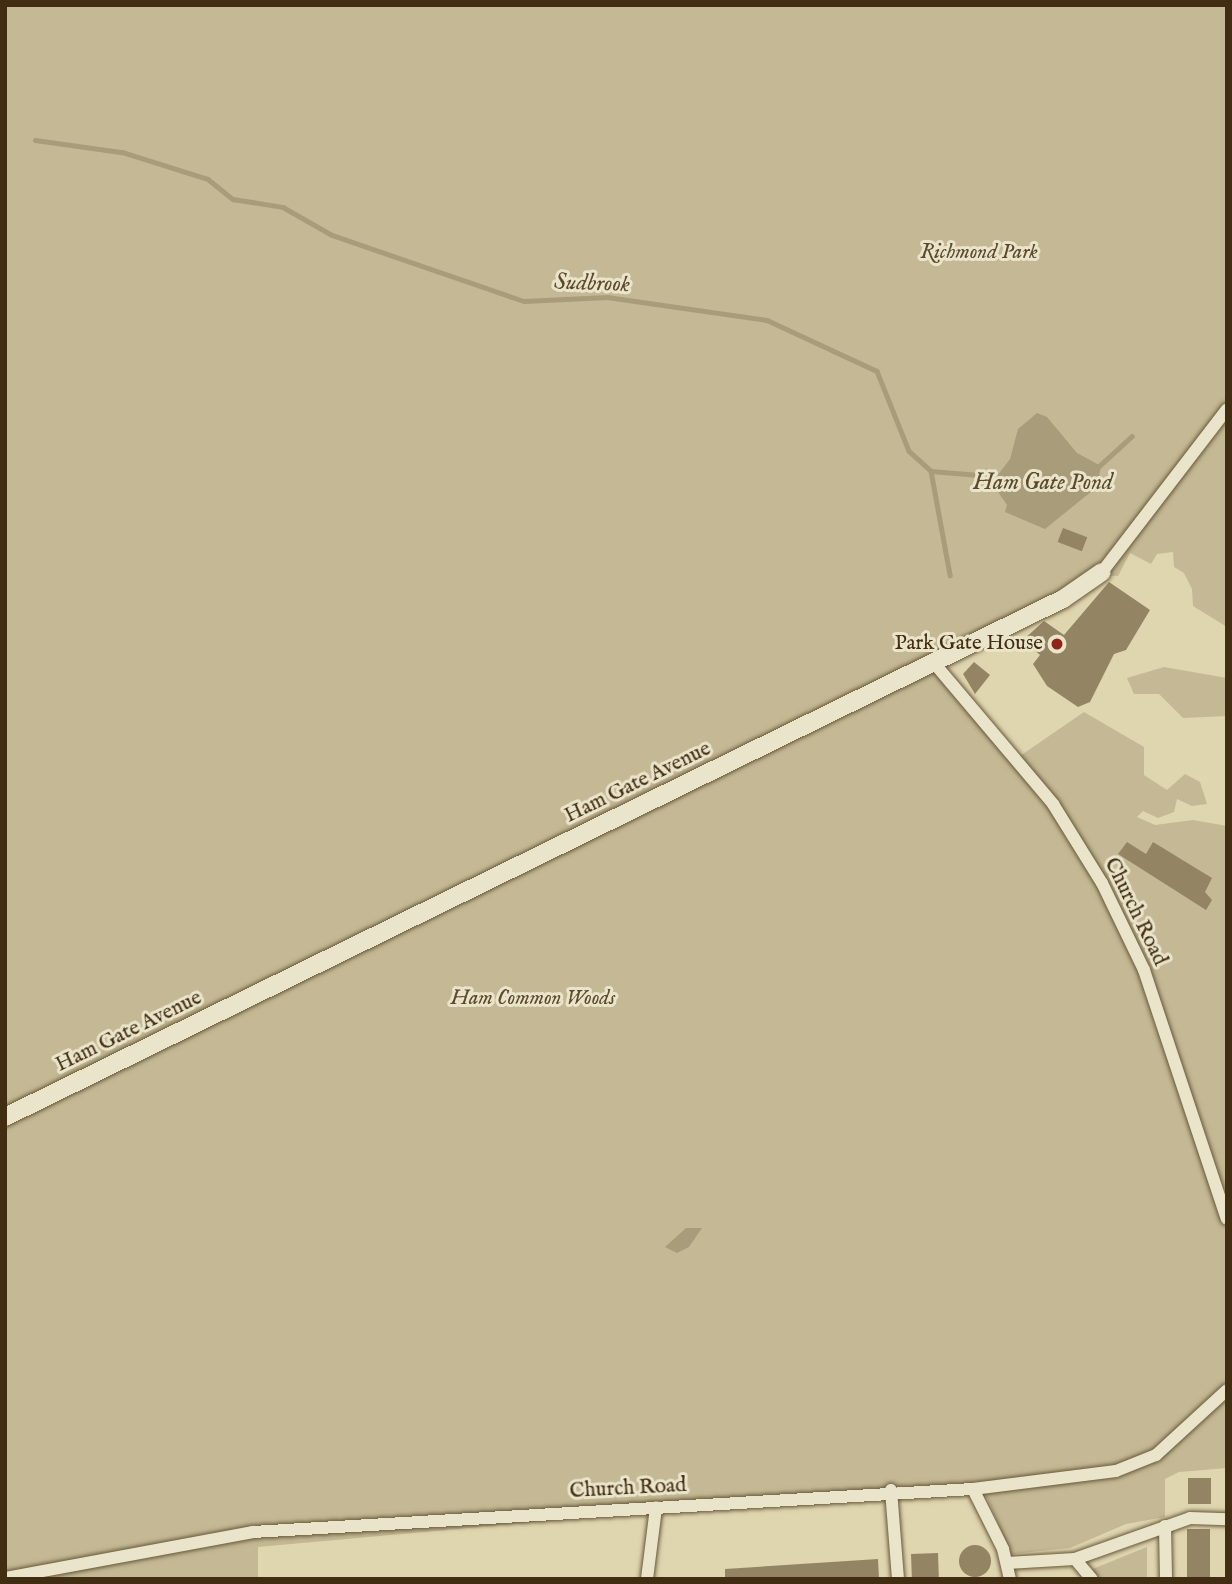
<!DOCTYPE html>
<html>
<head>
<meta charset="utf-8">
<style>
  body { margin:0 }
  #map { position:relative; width:1232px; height:1584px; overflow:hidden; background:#dfd5af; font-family:"IM FELL English",serif }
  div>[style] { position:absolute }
  .green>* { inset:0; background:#c4b994 }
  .water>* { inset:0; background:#a99c7a }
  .stream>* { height:4.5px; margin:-2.25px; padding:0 2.25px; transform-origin:2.25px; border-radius:2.25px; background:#a99c7a }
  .building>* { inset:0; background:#938564; transform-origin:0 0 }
  .round { border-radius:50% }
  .roads { filter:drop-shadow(0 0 2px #685839) drop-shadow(0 0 2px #685839) }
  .street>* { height:12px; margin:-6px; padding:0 6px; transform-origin:6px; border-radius:6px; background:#eae4cb }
  .secondary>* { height:18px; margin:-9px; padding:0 9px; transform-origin:9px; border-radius:9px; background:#eae4cb }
  .dots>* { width:19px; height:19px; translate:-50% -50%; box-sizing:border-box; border:4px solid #eae4cb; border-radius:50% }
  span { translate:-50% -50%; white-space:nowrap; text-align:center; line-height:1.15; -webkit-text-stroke:6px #eae4cb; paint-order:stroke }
  .park-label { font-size:21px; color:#5b4a2c; font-style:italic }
  .poi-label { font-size:21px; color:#412e12 }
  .right { translate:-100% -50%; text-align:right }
  .street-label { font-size:21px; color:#412e12 }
  .water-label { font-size:23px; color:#5b4a2c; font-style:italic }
  .frame { position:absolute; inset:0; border:7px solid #412e12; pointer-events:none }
</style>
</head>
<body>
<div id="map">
  <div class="green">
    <i style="clip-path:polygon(5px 5px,1227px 5px,1227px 627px,1193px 606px,1192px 589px,1184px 573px,1174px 567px,1173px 552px,1157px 554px,1151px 564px,1130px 553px,1118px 576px,1092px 575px,934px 663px,1014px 760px,1084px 712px,1144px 747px,1144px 775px,1167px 790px,1185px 774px,1200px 782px,1207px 804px,1192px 806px,1177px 799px,1174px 812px,1158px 818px,1143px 811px,1137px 817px,1155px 825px,1193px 820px,1227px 826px,1227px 1468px,1179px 1472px,1165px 1479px,1165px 1517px,1126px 1524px,1070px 1548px,1011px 1554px,983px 1488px,891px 1490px,258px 1547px,258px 1579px,5px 1579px)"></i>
    <i style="clip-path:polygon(1164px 667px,1227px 678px,1227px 716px,1183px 718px,1159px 694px,1134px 694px,1127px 678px)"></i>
    <i style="clip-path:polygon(1147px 1547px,1147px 1579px,1095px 1579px,1090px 1570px)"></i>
  </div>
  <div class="water">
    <i style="clip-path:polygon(1037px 413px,1047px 417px,1077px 453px,1101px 466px,1097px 487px,1045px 529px,1005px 512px,1007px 505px,998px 492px,997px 476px,1010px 459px,1018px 429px)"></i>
    <i style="clip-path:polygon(686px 1228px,702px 1228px,689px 1247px,677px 1253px,665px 1247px)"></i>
  </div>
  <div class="stream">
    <i style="left:35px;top:140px;width:88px;rotate:7.9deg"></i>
    <i style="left:122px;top:152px;width:90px;rotate:17.4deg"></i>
    <i style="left:208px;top:179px;width:32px;rotate:39deg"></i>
    <i style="left:233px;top:199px;width:51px;rotate:9.1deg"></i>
    <i style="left:283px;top:207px;width:56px;rotate:29.7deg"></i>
    <i style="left:332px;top:235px;width:203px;rotate:19deg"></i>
    <i style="left:524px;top:301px;width:83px;rotate:-2.8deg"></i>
    <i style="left:607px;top:297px;width:162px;rotate:8.2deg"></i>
    <i style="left:767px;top:320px;width:121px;rotate:24.9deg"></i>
    <i style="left:877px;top:371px;width:86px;rotate:68.2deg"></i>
    <i style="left:909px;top:451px;width:30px;rotate:42deg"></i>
    <i style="left:931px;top:471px;width:72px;rotate:4.8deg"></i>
    <i style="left:1097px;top:468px;width:47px;rotate:-42.4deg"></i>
    <i style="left:931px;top:471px;width:106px;rotate:79.6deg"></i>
  </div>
  <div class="building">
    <i style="left:1063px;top:528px;width:26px;height:15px;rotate:21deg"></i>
    <i style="clip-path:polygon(1109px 582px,1150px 610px,1126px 650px,1114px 654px,1090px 702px,1078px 707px,1047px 686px,1033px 664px,1040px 655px,1023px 640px,1044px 621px,1064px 635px)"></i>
    <i style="clip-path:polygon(974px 662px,990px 675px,975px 694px,963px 674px)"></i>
    <i style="clip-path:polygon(1127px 842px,1146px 854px,1153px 842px,1212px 878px,1205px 892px,1212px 900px,1206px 910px,1118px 854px)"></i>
    <i style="left:1188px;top:1478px;width:23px;height:26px"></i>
    <i style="left:1187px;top:1529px;width:23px;height:50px"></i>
    <i class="round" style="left:959px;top:1545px;width:32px;height:32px"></i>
    <i style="left:938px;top:1553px;width:26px;height:27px;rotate:88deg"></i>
    <i style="clip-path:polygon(878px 1559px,879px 1579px,725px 1579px,725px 1569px)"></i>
  </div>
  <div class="roads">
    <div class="street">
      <i style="left:1102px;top:572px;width:205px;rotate:-52.5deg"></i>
      <i style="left:934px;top:663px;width:185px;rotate:49.8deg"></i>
      <i style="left:1053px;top:804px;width:93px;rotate:58.2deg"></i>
      <i style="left:1102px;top:883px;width:97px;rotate:64.2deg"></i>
      <i style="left:1144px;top:970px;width:262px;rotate:71.6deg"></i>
      <i style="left:973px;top:1489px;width:67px;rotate:63.4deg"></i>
      <i style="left:1003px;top:1549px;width:31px;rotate:77deg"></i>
      <i style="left:891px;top:1490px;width:89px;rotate:85.5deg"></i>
      <i style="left:1165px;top:1526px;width:53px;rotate:88.9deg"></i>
      <i style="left:1075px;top:1559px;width:26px;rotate:50deg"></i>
      <i style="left:1007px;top:1563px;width:68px;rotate:-3.4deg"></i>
      <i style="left:1075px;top:1559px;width:122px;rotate:-19.6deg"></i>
      <i style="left:1190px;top:1518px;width:37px;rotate:2deg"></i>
      <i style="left:5px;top:1578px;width:252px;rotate:-10.5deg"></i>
      <i style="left:253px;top:1532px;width:721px;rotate:-3.42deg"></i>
      <i style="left:973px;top:1489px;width:144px;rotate:-7.2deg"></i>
      <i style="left:1116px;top:1471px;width:43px;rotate:-21.8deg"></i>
      <i style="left:1156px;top:1455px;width:96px;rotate:-42.5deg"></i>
      <i style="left:647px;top:1579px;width:72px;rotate:-82.8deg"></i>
    </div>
    <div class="secondary">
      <i style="left:5px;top:1117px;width:1178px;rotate:-26.09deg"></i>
      <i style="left:1063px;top:599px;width:47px;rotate:-34.7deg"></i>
    </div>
  </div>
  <div class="dots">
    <i style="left:1057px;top:644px;background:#8f2418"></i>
  </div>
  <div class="park-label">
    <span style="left:979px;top:253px">Richmond Park</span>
    <span style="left:533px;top:999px">Ham Common Woods</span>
  </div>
  <div class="poi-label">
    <span class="right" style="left:1043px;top:644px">Park Gate House</span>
  </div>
  <div class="street-label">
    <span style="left:638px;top:783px;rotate:-26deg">Ham Gate Avenue</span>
    <span style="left:1135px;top:912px;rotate:64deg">Church Road</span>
    <span style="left:129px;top:1032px;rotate:-26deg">Ham Gate Avenue</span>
    <span style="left:628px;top:1489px;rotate:-3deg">Church Road</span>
  </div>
  <div class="water-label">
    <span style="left:592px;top:284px;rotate:2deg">Sudbrook</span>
    <span style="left:1043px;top:483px">Ham Gate Pond</span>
  </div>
  <div class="frame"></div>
</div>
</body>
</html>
